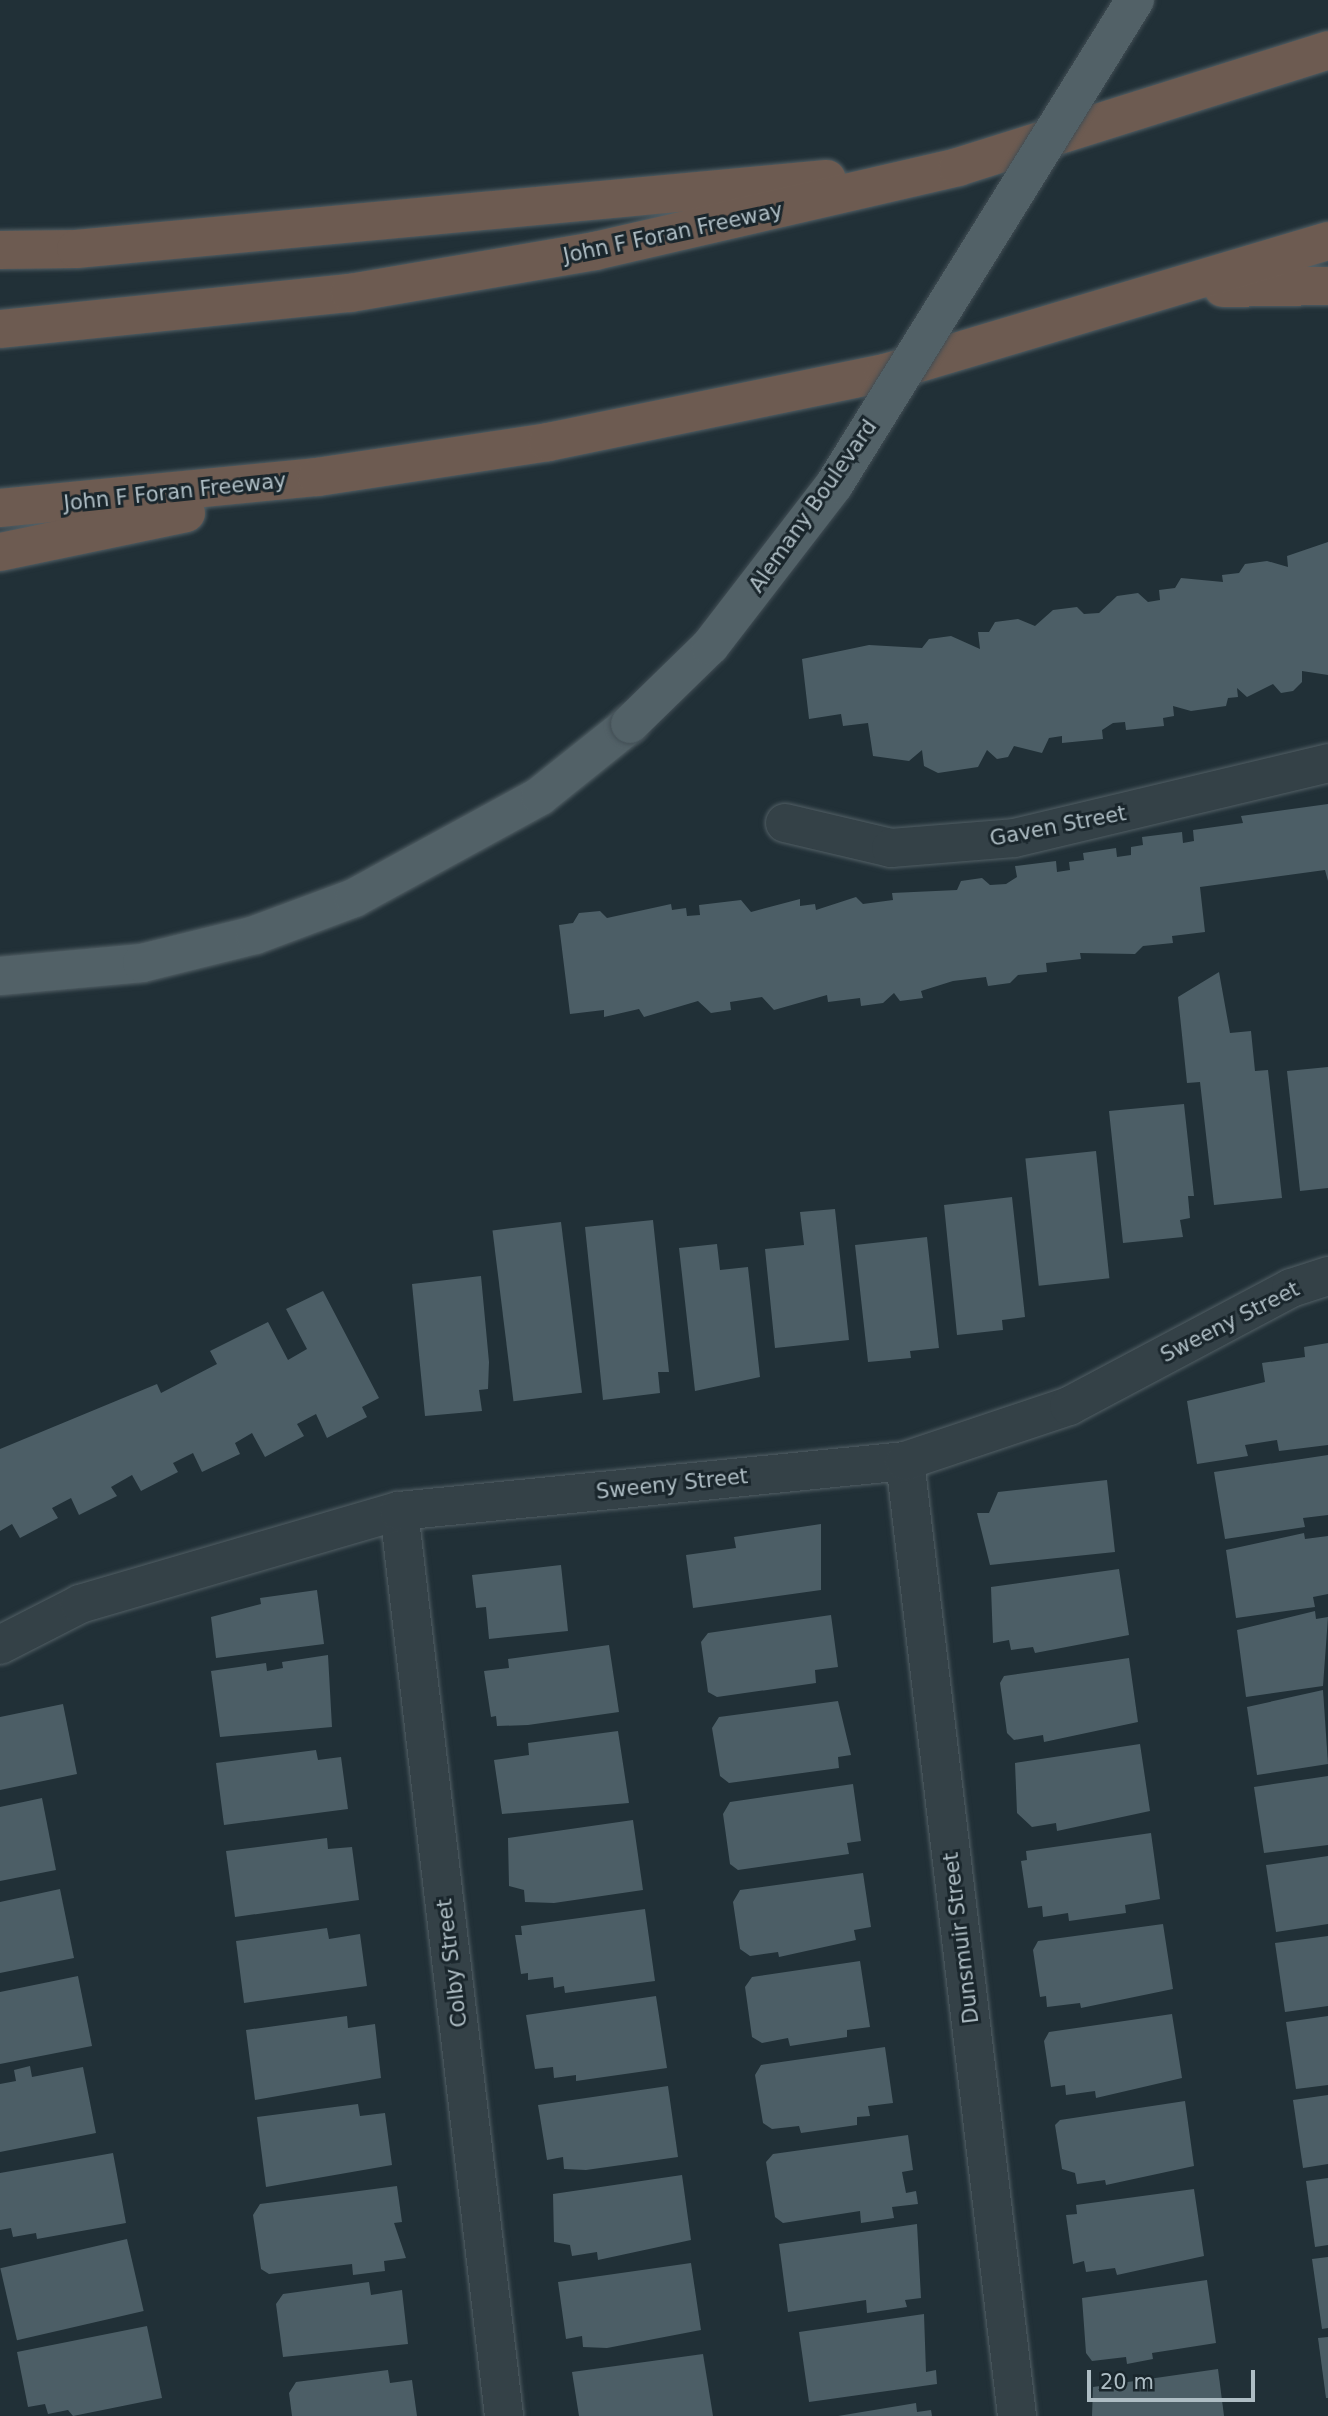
<!DOCTYPE html>
<html>
<head>
<meta charset="utf-8">
<style>
  body { margin:0 }
  #map { position:relative; width:1328px; height:2416px; overflow:hidden; background:#213037; font-family:"DejaVu Sans",sans-serif }
  div>[style] { position:absolute }
  .building>* { inset:0; background:#4c5e66; transform-origin:0 0 }
  .roads { filter:drop-shadow(0 0 2px #525f65) drop-shadow(0 0 2px #525f65) }
  .minor>* { height:38px; margin:-19px; padding:0 19px; transform-origin:19px; border-radius:19px; background:#344147 }
  .primary>* { height:38px; margin:-19px; padding:0 19px; transform-origin:19px; border-radius:19px; background:#526167 }
  .motorway>* { height:38px; margin:-19px; padding:0 19px; transform-origin:19px; border-radius:19px; background:#6d5b51 }
  .bridges { filter:drop-shadow(0 0 2px #414d54) drop-shadow(0 0 2px #414d54) }
  .primary-bridge>* { height:38px; margin:-19px; padding:0 19px; transform-origin:19px; border-radius:19px; background:#526167 }
  span { translate:-50% -50%; white-space:nowrap; text-align:center; line-height:1.15; -webkit-text-stroke:6px #1a262c; paint-order:stroke }
  .street-label { font-size:21px; color:#aebdc4 }
  .scale { position:absolute; left:1087px; top:2370px; width:168px; height:32px; box-sizing:border-box; border:4px solid #aebdc4; border-top:0; padding-left:9px; font-size:21px; line-height:24px; white-space:nowrap; color:#aebdc4; -webkit-text-stroke:5px #1a262c; paint-order:stroke }
</style>
</head>
<body>
<div id="map">
  <div class="building">
    <i style="clip-path:polygon(1328px 542px,1328px 675px,1302px 671px,1302px 682px,1293px 691px,1281px 693px,1273px 684px,1247px 697px,1237px 688px,1238px 697px,1228px 698px,1226px 706px,1191px 711px,1173px 706px,1174px 716px,1163px 718px,1164px 726px,1126px 730px,1125px 722px,1113px 723px,1102px 730px,1103px 739px,1062px 743px,1062px 736px,1049px 738px,1042px 753px,1014px 746px,1008px 757px,997px 759px,987px 750px,978px 767px,938px 773px,924px 766px,922px 750px,909px 761px,873px 756px,868px 723px,843px 726px,841px 714px,809px 719px,802px 659px,869px 645px,922px 648px,929px 639px,951px 636px,980px 649px,978px 632px,989px 632px,995px 622px,1018px 619px,1035px 626px,1053px 610px,1077px 607px,1084px 614px,1099px 613px,1117px 596px,1138px 593px,1148px 602px,1160px 600px,1159px 590px,1175px 588px,1181px 578px,1223px 582px,1222px 575px,1239px 573px,1245px 564px,1267px 561px,1288px 567px,1287px 556px)"></i>
    <i style="clip-path:polygon(1328px 804px,1328px 881px,1325px 870px,1200px 887px,1205px 932px,1172px 936px,1173px 943px,1143px 946px,1135px 954px,1080px 953px,1081px 959px,1046px 963px,1047px 972px,1018px 975px,1010px 983px,988px 986px,986px 977px,953px 981px,921px 991px,923px 998px,900px 1001px,894px 993px,883px 1003px,861px 1006px,860px 998px,828px 1002px,827px 995px,774px 1010px,762px 997px,730px 1002px,731px 1010px,711px 1013px,698px 1001px,644px 1017px,639px 1009px,604px 1017px,604px 1010px,570px 1014px,559px 925px,573px 923px,579px 913px,600px 911px,607px 918px,671px 904px,672px 910px,686px 908px,687px 916px,700px 915px,699px 905px,741px 900px,751px 912px,800px 899px,800px 906px,815px 904px,816px 910px,856px 897px,863px 904px,893px 900px,892px 893px,957px 890px,961px 881px,982px 878px,990px 885px,1006px 884px,1017px 877px,1015px 866px,1056px 861px,1057px 872px,1070px 870px,1069px 862px,1084px 860px,1083px 853px,1116px 848px,1117px 857px,1131px 855px,1131px 847px,1143px 845px,1142px 837px,1182px 832px,1183px 843px,1194px 841px,1193px 830px,1243px 823px,1241px 816px)"></i>
    <i style="clip-path:polygon(1219px 972px,1230px 1033px,1251px 1031px,1255px 1071px,1268px 1070px,1282px 1198px,1214px 1205px,1200px 1082px,1187px 1083px,1178px 997px)"></i>
    <i style="clip-path:polygon(1328px 1067px,1328px 1188px,1300px 1191px,1287px 1071px)"></i>
    <i style="clip-path:polygon(1184px 1104px,1194px 1196px,1188px 1196px,1190px 1218px,1180px 1220px,1183px 1237px,1123px 1243px,1109px 1111px)"></i>
    <i style="left:1096px;top:1151px;width:128px;height:71px;rotate:84deg"></i>
    <i style="clip-path:polygon(1012px 1197px,1025px 1317px,1002px 1320px,1003px 1330px,957px 1335px,944px 1205px)"></i>
    <i style="clip-path:polygon(835px 1209px,849px 1340px,775px 1348px,765px 1249px,804px 1245px,800px 1212px)"></i>
    <i style="clip-path:polygon(653px 1220px,669px 1372px,658px 1372px,660px 1393px,603px 1400px,585px 1227px)"></i>
    <i style="left:561px;top:1222px;width:172px;height:69px;rotate:83deg"></i>
    <i style="clip-path:polygon(927px 1237px,939px 1348px,910px 1351px,911px 1358px,868px 1362px,855px 1245px)"></i>
    <i style="clip-path:polygon(717px 1244px,720px 1270px,748px 1267px,760px 1377px,695px 1391px,679px 1248px)"></i>
    <i style="clip-path:polygon(481px 1276px,489px 1362px,488px 1389px,479px 1390px,482px 1411px,425px 1416px,412px 1284px)"></i>
    <i style="clip-path:polygon(323px 1291px,379px 1398px,362px 1407px,367px 1417px,327px 1438px,316px 1414px,297px 1424px,304px 1436px,265px 1457px,252px 1433px,235px 1443px,240px 1454px,202px 1472px,193px 1453px,173px 1463px,178px 1472px,141px 1491px,132px 1475px,111px 1487px,117px 1496px,79px 1515px,71px 1498px,52px 1508px,58px 1518px,20px 1538px,12px 1524px,0 1531px,0 1449px,157px 1384px,161px 1393px,217px 1364px,210px 1351px,268px 1322px,288px 1360px,307px 1349px,286px 1309px)"></i>
    <i style="clip-path:polygon(1328px 1343px,1328px 1445px,1279px 1451px,1277px 1440px,1245px 1445px,1248px 1456px,1197px 1464px,1187px 1401px,1265px 1382px,1262px 1363px,1305px 1357px,1304px 1347px)"></i>
    <i style="clip-path:polygon(1328px 1455px,1328px 1515px,1303px 1518px,1305px 1527px,1225px 1539px,1214px 1472px)"></i>
    <i style="clip-path:polygon(1107px 1480px,1115px 1552px,990px 1565px,977px 1513px,989px 1513px,998px 1492px)"></i>
    <i style="clip-path:polygon(821px 1524px,821px 1590px,693px 1608px,686px 1555px,736px 1548px,734px 1537px)"></i>
    <i style="clip-path:polygon(1304px 1533px,1305px 1539px,1328px 1536px,1328px 1594px,1313px 1597px,1315px 1607px,1236px 1618px,1226px 1550px)"></i>
    <i style="clip-path:polygon(561px 1565px,568px 1631px,489px 1639px,486px 1607px,476px 1608px,472px 1575px)"></i>
    <i style="clip-path:polygon(1119px 1569px,1129px 1635px,1035px 1653px,1033px 1647px,1011px 1650px,1009px 1640px,993px 1643px,991px 1587px)"></i>
    <i style="clip-path:polygon(317px 1590px,324px 1644px,216px 1658px,211px 1617px,261px 1604px,260px 1598px)"></i>
    <i style="clip-path:polygon(1315px 1611px,1316px 1619px,1328px 1617px,1323px 1686px,1246px 1697px,1237px 1630px)"></i>
    <i style="clip-path:polygon(831px 1615px,838px 1667px,815px 1670px,816px 1683px,717px 1697px,708px 1692px,701px 1642px,708px 1633px)"></i>
    <i style="clip-path:polygon(609px 1645px,619px 1712px,528px 1725px,497px 1726px,496px 1716px,491px 1717px,484px 1671px,509px 1668px,508px 1659px)"></i>
    <i style="clip-path:polygon(328px 1655px,332px 1727px,220px 1737px,211px 1671px,266px 1663px,267px 1671px,283px 1668px,282px 1662px)"></i>
    <i style="clip-path:polygon(1129px 1658px,1138px 1722px,1044px 1742px,1043px 1735px,1014px 1740px,1007px 1733px,1000px 1683px,1004px 1676px)"></i>
    <i style="clip-path:polygon(1323px 1690px,1328px 1764px,1257px 1775px,1247px 1707px)"></i>
    <i style="clip-path:polygon(838px 1701px,851px 1755px,838px 1757px,839px 1768px,729px 1783px,720px 1776px,712px 1728px,719px 1717px)"></i>
    <i style="clip-path:polygon(63px 1704px,77px 1774px,0 1790px,0 1717px)"></i>
    <i style="clip-path:polygon(618px 1731px,629px 1803px,502px 1814px,494px 1760px,529px 1755px,528px 1743px)"></i>
    <i style="clip-path:polygon(1140px 1744px,1150px 1811px,1057px 1831px,1056px 1823px,1032px 1827px,1017px 1813px,1015px 1763px)"></i>
    <i style="clip-path:polygon(316px 1750px,318px 1760px,341px 1757px,348px 1809px,224px 1825px,216px 1763px)"></i>
    <i style="clip-path:polygon(1328px 1776px,1328px 1845px,1264px 1853px,1254px 1787px)"></i>
    <i style="clip-path:polygon(853px 1784px,861px 1841px,847px 1843px,849px 1854px,738px 1870px,730px 1864px,723px 1814px,730px 1802px)"></i>
    <i style="clip-path:polygon(42px 1798px,56px 1870px,0 1881px,0 1807px)"></i>
    <i style="clip-path:polygon(633px 1820px,643px 1890px,554px 1903px,525px 1902px,524px 1890px,509px 1886px,508px 1838px)"></i>
    <i style="clip-path:polygon(1151px 1833px,1160px 1899px,1125px 1905px,1126px 1913px,1069px 1921px,1068px 1913px,1043px 1917px,1042px 1906px,1028px 1908px,1021px 1861px,1027px 1860px,1026px 1851px)"></i>
    <i style="clip-path:polygon(327px 1838px,328px 1849px,352px 1847px,359px 1900px,235px 1917px,226px 1851px)"></i>
    <i style="clip-path:polygon(1328px 1856px,1328px 1924px,1276px 1932px,1266px 1865px)"></i>
    <i style="clip-path:polygon(863px 1873px,871px 1927px,854px 1930px,856px 1940px,779px 1957px,778px 1952px,750px 1956px,740px 1949px,733px 1902px,740px 1890px)"></i>
    <i style="clip-path:polygon(60px 1889px,74px 1958px,0 1973px,0 1902px)"></i>
    <i style="clip-path:polygon(645px 1909px,655px 1981px,565px 1993px,564px 1986px,554px 1988px,553px 1977px,528px 1980px,528px 1973px,521px 1974px,515px 1935px,522px 1935px,521px 1926px)"></i>
    <i style="clip-path:polygon(1163px 1924px,1173px 1989px,1081px 2008px,1080px 2003px,1047px 2007px,1046px 1996px,1040px 1997px,1033px 1950px,1038px 1941px)"></i>
    <i style="clip-path:polygon(327px 1928px,329px 1939px,360px 1934px,367px 1986px,244px 2003px,236px 1941px)"></i>
    <i style="clip-path:polygon(1328px 1936px,1328px 2006px,1285px 2012px,1275px 1943px)"></i>
    <i style="clip-path:polygon(860px 1961px,870px 2027px,847px 2030px,847px 2037px,790px 2046px,788px 2038px,762px 2043px,752px 2037px,745px 1987px,752px 1977px)"></i>
    <i style="clip-path:polygon(78px 1976px,92px 2046px,0 2064px,0 1992px)"></i>
    <i style="clip-path:polygon(656px 1996px,667px 2068px,576px 2081px,576px 2075px,554px 2078px,553px 2067px,535px 2069px,526px 2015px)"></i>
    <i style="clip-path:polygon(1172px 2014px,1182px 2078px,1096px 2098px,1095px 2091px,1066px 2095px,1065px 2085px,1051px 2087px,1044px 2041px,1049px 2032px)"></i>
    <i style="clip-path:polygon(347px 2016px,348px 2028px,375px 2024px,381px 2078px,255px 2100px,246px 2030px)"></i>
    <i style="clip-path:polygon(1328px 2016px,1328px 2085px,1296px 2089px,1286px 2022px)"></i>
    <i style="clip-path:polygon(885px 2047px,893px 2103px,868px 2106px,870px 2116px,857px 2117px,857px 2125px,801px 2133px,799px 2126px,772px 2129px,763px 2123px,755px 2075px,761px 2065px)"></i>
    <i style="clip-path:polygon(30px 2066px,32px 2077px,83px 2067px,96px 2133px,0 2152px,0 2084px,16px 2081px,14px 2070px)"></i>
    <i style="clip-path:polygon(668px 2086px,678px 2157px,586px 2170px,564px 2169px,563px 2157px,547px 2160px,538px 2105px)"></i>
    <i style="clip-path:polygon(1328px 2095px,1328px 2164px,1303px 2168px,1293px 2100px)"></i>
    <i style="clip-path:polygon(1185px 2101px,1194px 2166px,1106px 2185px,1105px 2180px,1077px 2184px,1075px 2173px,1062px 2169px,1055px 2125px,1060px 2120px)"></i>
    <i style="clip-path:polygon(358px 2104px,360px 2116px,385px 2113px,392px 2165px,266px 2187px,257px 2117px)"></i>
    <i style="clip-path:polygon(908px 2135px,913px 2170px,902px 2172px,906px 2193px,916px 2191px,918px 2204px,892px 2207px,894px 2218px,861px 2223px,860px 2211px,783px 2223px,775px 2217px,766px 2162px,773px 2154px)"></i>
    <i style="clip-path:polygon(113px 2153px,126px 2223px,37px 2239px,36px 2233px,13px 2237px,11px 2228px,0 2230px,0 2173px)"></i>
    <i style="clip-path:polygon(682px 2175px,691px 2240px,598px 2260px,597px 2252px,572px 2256px,570px 2245px,554px 2242px,553px 2194px)"></i>
    <i style="clip-path:polygon(1328px 2178px,1328px 2245px,1315px 2247px,1306px 2181px)"></i>
    <i style="clip-path:polygon(397px 2186px,402px 2222px,394px 2223px,406px 2258px,384px 2261px,385px 2271px,353px 2275px,352px 2264px,269px 2274px,261px 2269px,253px 2215px,260px 2204px)"></i>
    <i style="clip-path:polygon(1194px 2189px,1204px 2256px,1117px 2275px,1115px 2268px,1086px 2272px,1084px 2261px,1073px 2264px,1066px 2215px,1077px 2214px,1076px 2205px)"></i>
    <i style="clip-path:polygon(917px 2224px,921px 2298px,905px 2300px,907px 2307px,867px 2313px,866px 2300px,788px 2312px,779px 2244px)"></i>
    <i style="left:127px;top:2239px;width:74px;height:130px;rotate:77deg"></i>
    <i style="clip-path:polygon(1328px 2257px,1328px 2328px,1322px 2329px,1312px 2259px)"></i>
    <i style="clip-path:polygon(691px 2263px,701px 2330px,607px 2348px,583px 2347px,582px 2336px,566px 2339px,558px 2282px)"></i>
    <i style="clip-path:polygon(1207px 2280px,1216px 2343px,1152px 2353px,1153px 2359px,1127px 2364px,1126px 2357px,1092px 2361px,1086px 2353px,1082px 2298px)"></i>
    <i style="clip-path:polygon(369px 2282px,371px 2295px,402px 2290px,408px 2344px,283px 2357px,276px 2304px,283px 2294px)"></i>
    <i style="clip-path:polygon(924px 2314px,926px 2372px,936px 2370px,937px 2384px,809px 2402px,799px 2332px)"></i>
    <i style="clip-path:polygon(147px 2326px,162px 2398px,73px 2416px,68px 2410px,48px 2414px,45px 2404px,28px 2407px,17px 2352px)"></i>
    <i style="clip-path:polygon(1328px 2337px,1328px 2398px,1326px 2398px,1318px 2338px)"></i>
    <i style="clip-path:polygon(703px 2354px,713px 2416px,579px 2416px,572px 2372px)"></i>
    <i style="clip-path:polygon(1218px 2369px,1224px 2416px,1092px 2416px,1093px 2387px)"></i>
    <i style="clip-path:polygon(388px 2370px,390px 2383px,412px 2380px,417px 2416px,292px 2416px,289px 2393px,296px 2382px)"></i>
    <i style="clip-path:polygon(916px 2403px,917px 2412px,931px 2410px,932px 2416px,838px 2416px)"></i>
  </div>
  <div class="roads">
    <div class="minor">
      <i style="left:785px;top:823px;width:109px;rotate:13.3deg"></i>
      <i style="left:891px;top:848px;width:123px;rotate:-4.6deg"></i>
      <i style="left:1014px;top:838px;width:323px;rotate:-13.4deg"></i>
      <i style="left:905px;top:1461px;width:962px;rotate:83.31deg"></i>
      <i style="left:399px;top:1511px;width:911px;rotate:83.38deg"></i>
      <i style="left:0;top:1645px;width:90px;rotate:-27.1deg"></i>
      <i style="left:80px;top:1604px;width:332px;rotate:-16.3deg"></i>
      <i style="left:399px;top:1511px;width:508px;rotate:-5.64deg"></i>
      <i style="left:905px;top:1461px;width:173px;rotate:-18.5deg"></i>
      <i style="left:1069px;top:1406px;width:251px;rotate:-28deg"></i>
      <i style="left:1291px;top:1288px;width:39px;rotate:-18deg"></i>
    </div>
    <div class="primary">
      <i style="left:0;top:976px;width:143px;rotate:-5.2deg"></i>
      <i style="left:142px;top:963px;width:116px;rotate:-13.9deg"></i>
      <i style="left:255px;top:935px;width:106px;rotate:-20.5deg"></i>
      <i style="left:354px;top:898px;width:212px;rotate:-28.7deg"></i>
      <i style="left:540px;top:796px;width:115px;rotate:-38.7deg"></i>
    </div>
    <div class="motorway">
      <i style="left:0;top:250px;width:76px;rotate:-0.8deg"></i>
      <i style="left:76px;top:249px;width:754px;rotate:-5.33deg"></i>
      <i style="left:1223px;top:288px;width:105px;rotate:-1.1deg"></i>
      <i style="left:0;top:329px;width:352px;rotate:-5.9deg"></i>
      <i style="left:350px;top:293px;width:249px;rotate:-9.7deg"></i>
      <i style="left:595px;top:251px;width:373px;rotate:-13deg"></i>
      <i style="left:958px;top:167px;width:388px;rotate:-17.5deg"></i>
      <i style="left:0;top:508px;width:319px;rotate:-5.6deg"></i>
      <i style="left:317px;top:477px;width:234px;rotate:-8.6deg"></i>
      <i style="left:548px;top:442px;width:344px;rotate:-11.6deg"></i>
      <i style="left:885px;top:373px;width:462px;rotate:-16.6deg"></i>
      <i style="left:0;top:552px;width:190px;rotate:-11.8deg"></i>
    </div>
  </div>
  <div class="bridges">
    <div class="primary-bridge">
      <i style="left:630px;top:724px;width:112px;rotate:-44.3deg"></i>
      <i style="left:710px;top:646px;width:203px;rotate:-52.4deg"></i>
      <i style="left:834px;top:485px;width:571px;rotate:-58.18deg"></i>
    </div>
  </div>
  <div class="street-label">
    <span style="left:673px;top:233px;rotate:-12deg">John F Foran Freeway</span>
    <span style="left:175px;top:492px;rotate:-6deg">John F Foran Freeway</span>
    <span style="left:813px;top:506px;rotate:-55deg">Alemany Boulevard</span>
    <span style="left:1058px;top:826px;rotate:-11deg">Gaven Street</span>
    <span style="left:1230px;top:1322px;rotate:-27deg">Sweeny Street</span>
    <span style="left:672px;top:1484px;rotate:-6deg">Sweeny Street</span>
    <span style="left:961px;top:1938px;rotate:-97deg">Dunsmuir Street</span>
    <span style="left:452px;top:1963px;rotate:-97deg">Colby Street</span>
  </div>
  <div class="scale">20 m</div>
</div>
</body>
</html>
